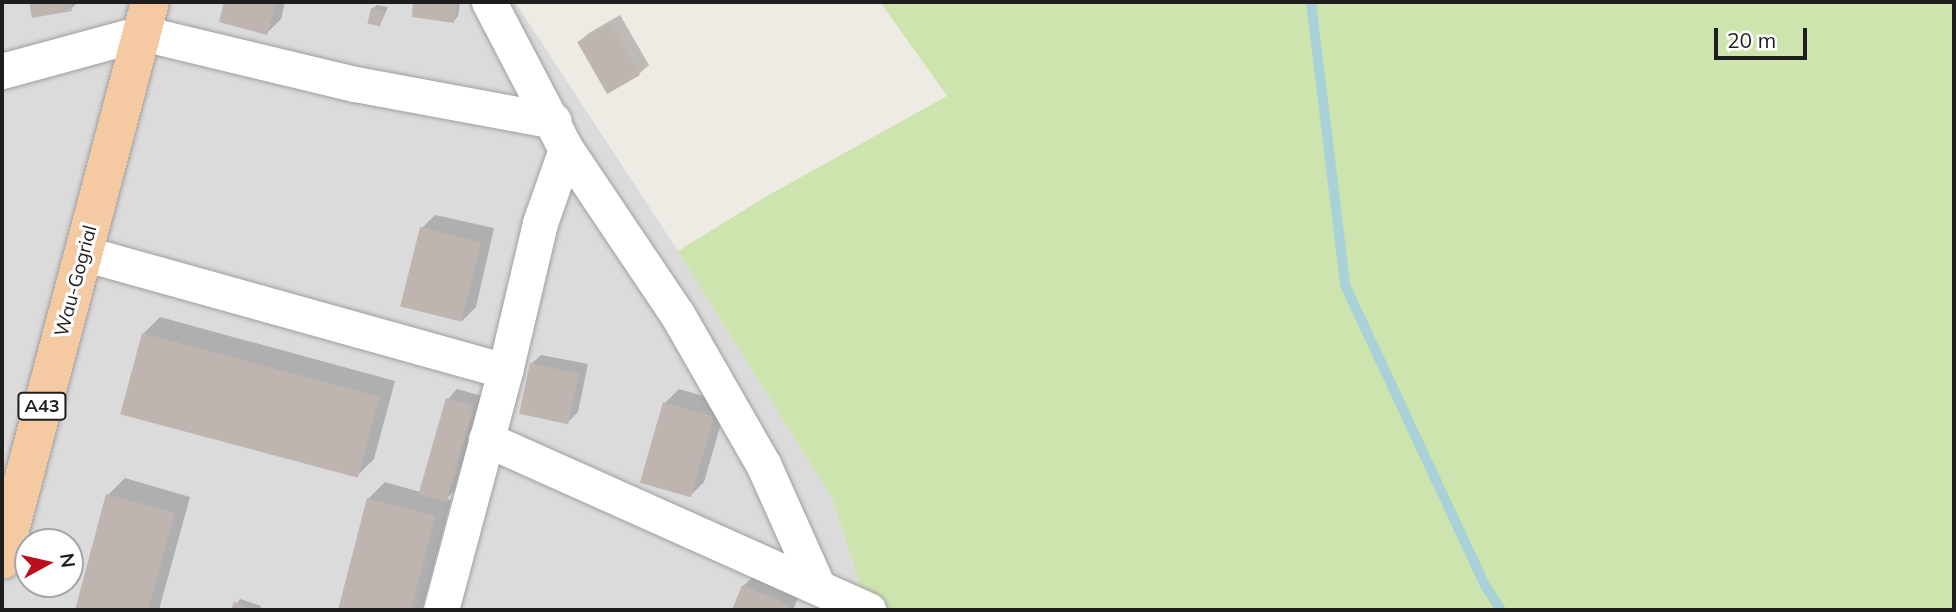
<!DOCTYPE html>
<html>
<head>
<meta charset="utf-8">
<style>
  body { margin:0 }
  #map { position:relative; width:1956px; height:612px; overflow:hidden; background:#eeeae4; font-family:Mulish,sans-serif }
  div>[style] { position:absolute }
  .residential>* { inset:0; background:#dcdbdb }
  .grass>* { inset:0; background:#cde4ae }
  .shadow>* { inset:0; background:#0003 }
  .stream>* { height:10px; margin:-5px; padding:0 5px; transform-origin:5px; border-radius:5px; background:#a8d1d8 }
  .building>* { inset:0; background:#beb5b1; transform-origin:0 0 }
  .roads { filter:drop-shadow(0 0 2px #9f9f9f) drop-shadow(0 0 2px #9f9f9f) }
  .minor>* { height:35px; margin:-17.5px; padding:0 17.5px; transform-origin:17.5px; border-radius:17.5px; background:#fff }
  .major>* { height:38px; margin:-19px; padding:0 19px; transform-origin:19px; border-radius:19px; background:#f5caa3 }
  span { translate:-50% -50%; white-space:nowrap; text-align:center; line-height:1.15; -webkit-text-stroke:6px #fff; paint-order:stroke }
  .shield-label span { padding:2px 5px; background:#fff; border:2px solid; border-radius:5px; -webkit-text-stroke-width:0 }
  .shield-label { font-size:18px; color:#1e1e1e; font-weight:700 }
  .street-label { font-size:19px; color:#1e1e1e }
  .frame { position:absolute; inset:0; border:4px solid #1e1e1e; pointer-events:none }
  .north { position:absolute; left:14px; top:528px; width:70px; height:70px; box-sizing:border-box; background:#fff; border:2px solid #a5a5a5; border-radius:50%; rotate:82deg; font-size:19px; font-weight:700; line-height:28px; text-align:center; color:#1e1e1e }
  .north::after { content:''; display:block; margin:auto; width:24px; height:32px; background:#bc0f1d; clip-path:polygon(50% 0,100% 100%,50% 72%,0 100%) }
  .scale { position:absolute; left:1714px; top:28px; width:93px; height:32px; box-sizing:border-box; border:4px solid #1e1e1e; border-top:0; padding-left:9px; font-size:21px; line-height:24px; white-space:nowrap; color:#1e1e1e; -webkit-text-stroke:5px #fff; paint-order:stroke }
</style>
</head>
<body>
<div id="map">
  <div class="residential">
    <i style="clip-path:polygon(evenodd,2px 2px,515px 2px,678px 251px,832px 498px,866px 601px,890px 610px,2px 610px,2px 2px,28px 542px,70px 542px,70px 584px,28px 584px,28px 542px)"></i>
  </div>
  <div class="grass">
    <i style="clip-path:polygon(880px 2px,1954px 2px,1954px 610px,890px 610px,866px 601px,832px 498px,678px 251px,767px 196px,947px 96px)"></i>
  </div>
  <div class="shadow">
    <i style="clip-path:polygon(31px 2px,78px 2px,71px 9px,34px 16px)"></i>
    <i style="clip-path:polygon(226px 2px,285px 2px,281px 19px,267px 33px,221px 21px)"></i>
    <i style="clip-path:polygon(415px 2px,460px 2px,458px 16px,454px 21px,413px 16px)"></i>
    <i style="clip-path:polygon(377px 5px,388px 7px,380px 25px,372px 9px)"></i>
    <i style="clip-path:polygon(620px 15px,649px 65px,639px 74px,579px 42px,589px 33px)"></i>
    <i style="clip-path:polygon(435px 215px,494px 228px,476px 307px,462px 321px,422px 228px)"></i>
    <i style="clip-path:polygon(160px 317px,395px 381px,374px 459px,357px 476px,143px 334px)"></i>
    <i style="clip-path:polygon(541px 355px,588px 364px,578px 412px,568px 422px,531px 364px)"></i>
    <i style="clip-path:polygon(457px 389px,482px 396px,454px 491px,446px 499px,451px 500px,422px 610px,339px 610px,368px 499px,385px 482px,420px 492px,448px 399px)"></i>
    <i style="clip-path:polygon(679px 389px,727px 403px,704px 482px,690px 496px,665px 403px)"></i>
    <i style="clip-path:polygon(125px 478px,190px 497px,159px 610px,76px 610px,108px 495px)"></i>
    <i style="clip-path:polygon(753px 577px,799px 595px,793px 610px,734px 610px,743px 586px)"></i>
    <i style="clip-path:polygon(240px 599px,261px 606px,260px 610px,233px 610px)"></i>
  </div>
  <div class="stream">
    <i style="left:1311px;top:2px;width:285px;rotate:83.1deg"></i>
    <i style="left:1345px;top:285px;width:333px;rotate:65deg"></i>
    <i style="left:1486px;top:587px;width:27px;rotate:57deg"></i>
  </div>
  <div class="building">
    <i style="clip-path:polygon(29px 2px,70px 2px,72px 11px,32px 18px)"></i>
    <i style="clip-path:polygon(224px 2px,276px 2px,267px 35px,219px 22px)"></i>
    <i style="clip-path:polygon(413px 2px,457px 2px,454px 23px,412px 17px)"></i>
    <i style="left:371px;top:8px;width:13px;height:16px;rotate:13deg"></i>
    <i style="left:610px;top:23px;width:60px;height:38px;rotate:60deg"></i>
    <i style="left:420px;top:227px;width:63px;height:82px;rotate:14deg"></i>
    <i style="left:142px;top:333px;width:246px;height:84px;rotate:15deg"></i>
    <i style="left:530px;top:363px;width:50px;height:52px;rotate:12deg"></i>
    <i style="left:446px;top:398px;width:29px;height:100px;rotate:16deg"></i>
    <i style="left:663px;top:402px;width:53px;height:84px;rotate:16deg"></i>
    <i style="clip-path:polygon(106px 494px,175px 513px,148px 610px,75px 610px)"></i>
    <i style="clip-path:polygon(367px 498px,435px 516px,411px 610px,338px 610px)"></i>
    <i style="clip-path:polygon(742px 585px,790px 605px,788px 610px,732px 610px)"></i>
    <i style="clip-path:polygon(234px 602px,256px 610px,231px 610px)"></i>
  </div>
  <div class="roads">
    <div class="minor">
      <i style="left:489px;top:2px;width:166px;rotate:62.4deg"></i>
      <i style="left:566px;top:149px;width:78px;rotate:109.4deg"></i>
      <i style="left:540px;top:223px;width:152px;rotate:103.3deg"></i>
      <i style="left:2px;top:71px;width:145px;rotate:-15.2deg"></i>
      <i style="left:142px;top:33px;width:219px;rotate:13.5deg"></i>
      <i style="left:355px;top:84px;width:202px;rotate:10.5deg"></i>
      <i style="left:566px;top:149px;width:199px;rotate:56.1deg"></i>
      <i style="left:677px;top:314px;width:175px;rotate:60.2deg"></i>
      <i style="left:764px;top:466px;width:133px;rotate:65.9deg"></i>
      <i style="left:83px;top:253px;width:438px;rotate:15.6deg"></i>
      <i style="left:505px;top:371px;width:247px;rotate:105deg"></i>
      <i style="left:486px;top:439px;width:419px;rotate:24.1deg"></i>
    </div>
    <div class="major">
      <i style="left:2px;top:560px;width:577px;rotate:-75.15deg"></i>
    </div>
  </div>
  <div class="shield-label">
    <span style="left:42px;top:406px">A43</span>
  </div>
  <div class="street-label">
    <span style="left:76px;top:281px;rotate:-75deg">Wau-Gogrial</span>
  </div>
  <div class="frame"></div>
  <div class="north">N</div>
  <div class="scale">20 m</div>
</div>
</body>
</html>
